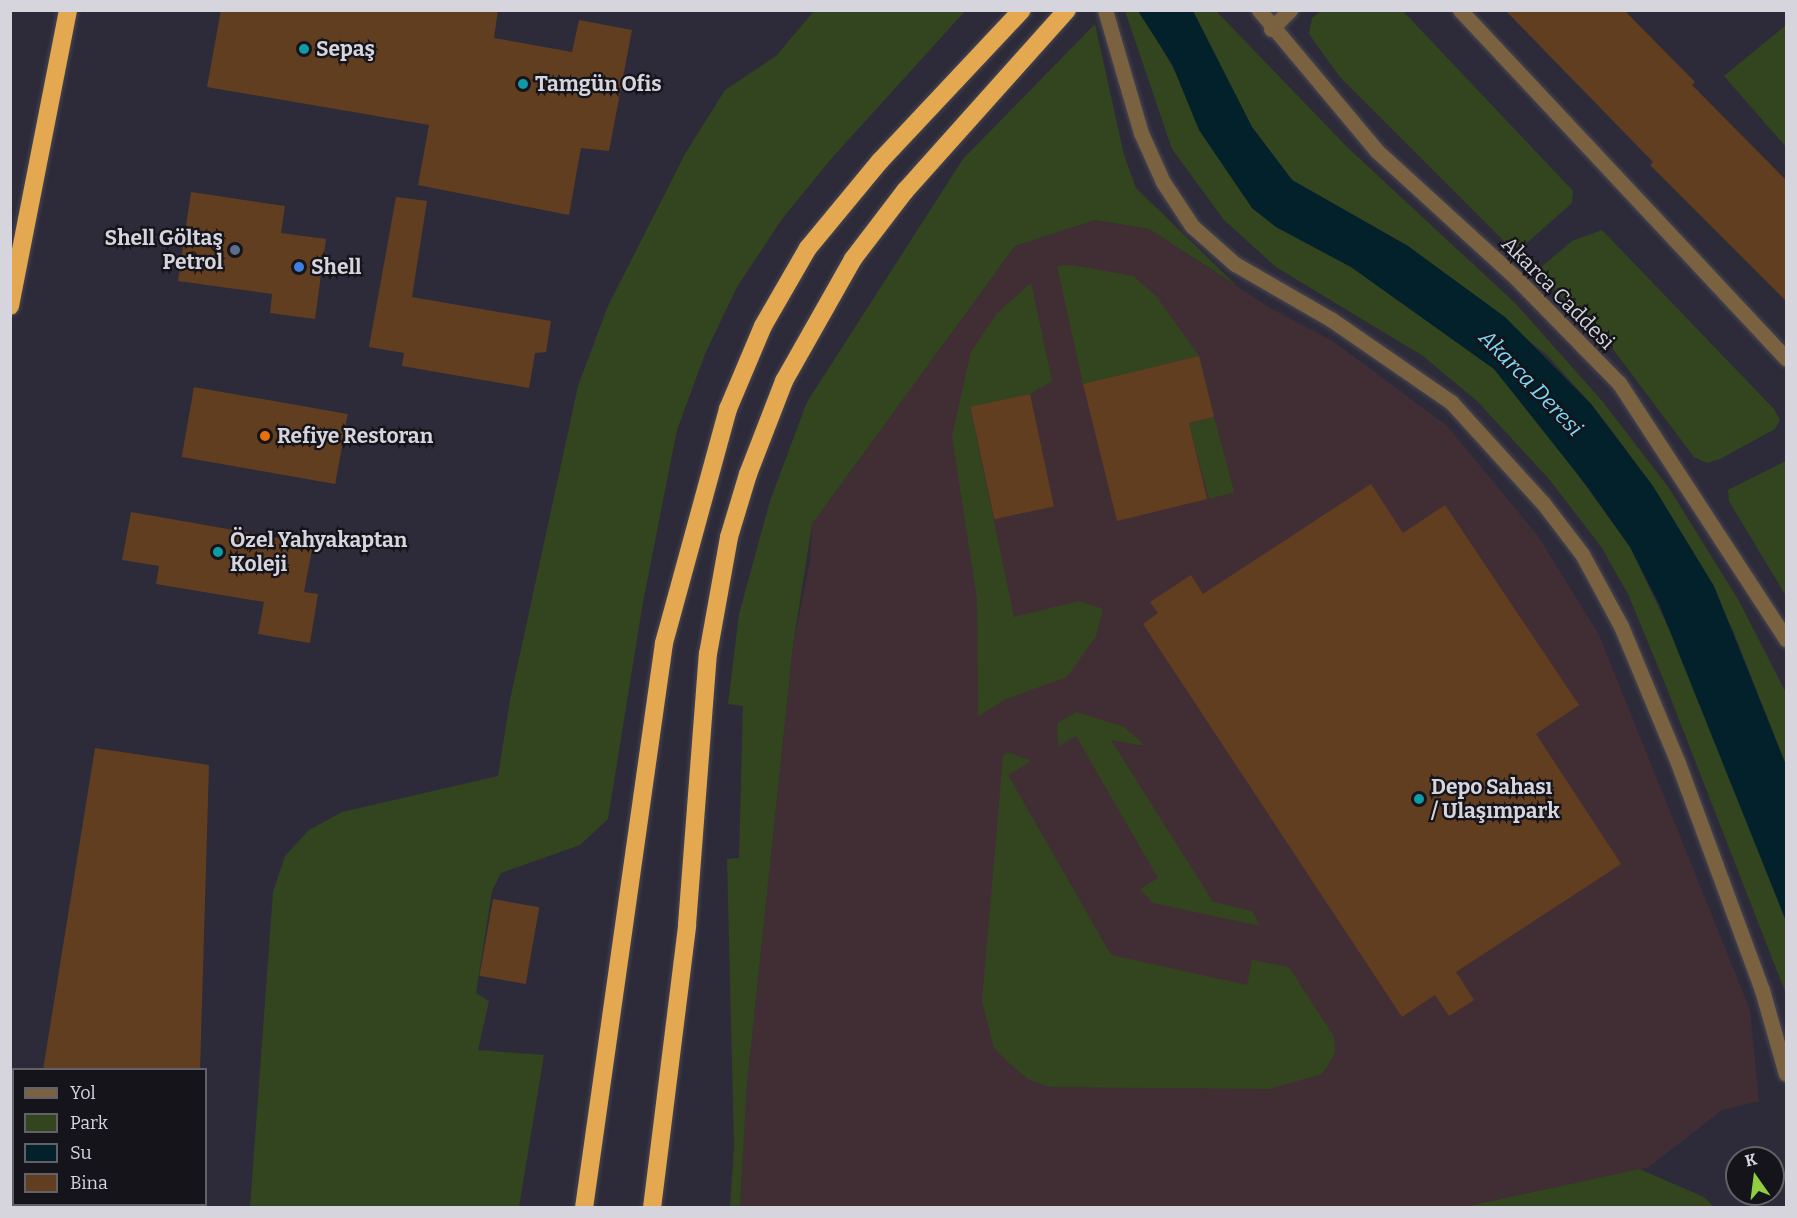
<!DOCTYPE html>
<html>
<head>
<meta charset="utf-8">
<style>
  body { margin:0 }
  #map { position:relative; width:1797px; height:1218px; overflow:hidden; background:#2d2b39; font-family:Bitter,serif }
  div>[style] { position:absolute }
  .industrial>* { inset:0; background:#412e34 }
  .green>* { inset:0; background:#32451f; transform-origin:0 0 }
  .water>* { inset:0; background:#02212a }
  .building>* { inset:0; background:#613e1f; transform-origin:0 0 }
  .roads { filter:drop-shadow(0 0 2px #484653) drop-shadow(0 0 2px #484653) }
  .minor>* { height:15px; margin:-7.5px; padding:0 7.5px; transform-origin:7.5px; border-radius:7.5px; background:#7a6241 }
  .highway>* { height:18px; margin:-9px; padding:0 9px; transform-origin:9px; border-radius:9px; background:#e4a950 }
  .dots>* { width:16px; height:16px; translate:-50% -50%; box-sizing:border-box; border:3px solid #15141a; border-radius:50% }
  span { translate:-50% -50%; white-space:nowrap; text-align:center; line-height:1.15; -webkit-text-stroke:4.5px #15141a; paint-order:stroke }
  .poi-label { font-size:21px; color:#d6d5de; font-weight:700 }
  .left { translate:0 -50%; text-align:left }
  .right { translate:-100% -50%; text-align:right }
  .street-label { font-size:21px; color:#d6d5de }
  .water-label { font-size:22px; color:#7ed9f7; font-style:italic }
  .frame { position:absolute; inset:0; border:12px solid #d6d5de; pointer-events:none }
  .legend { position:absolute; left:12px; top:1068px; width:195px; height:138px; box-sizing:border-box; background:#15141a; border:2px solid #626168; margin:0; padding:8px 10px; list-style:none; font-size:18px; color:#d6d5de }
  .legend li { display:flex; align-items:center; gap:12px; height:30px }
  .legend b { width:30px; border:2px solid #626168 }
  .north { position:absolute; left:1725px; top:1146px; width:60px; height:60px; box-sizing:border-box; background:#15141a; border:2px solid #626168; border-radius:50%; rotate:346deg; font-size:16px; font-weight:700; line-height:24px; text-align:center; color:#d6d5de }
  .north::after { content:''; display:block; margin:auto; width:21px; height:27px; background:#91cd40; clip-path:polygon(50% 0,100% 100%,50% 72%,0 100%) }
</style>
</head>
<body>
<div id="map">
  <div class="industrial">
    <i style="clip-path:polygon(1095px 220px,1149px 229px,1270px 308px,1334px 342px,1447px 426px,1538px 536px,1599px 635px,1750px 1010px,1759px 1101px,1722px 1110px,1649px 1167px,1464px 1207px,740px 1208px,747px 1084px,793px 646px,810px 561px,812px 524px,1015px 246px)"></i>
  </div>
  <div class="green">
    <i style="clip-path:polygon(814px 11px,965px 11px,831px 159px,782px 219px,737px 287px,705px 354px,677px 430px,643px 602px,608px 819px,580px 845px,501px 873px,492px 891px,476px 993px,489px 1001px,478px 1050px,544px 1055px,519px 1207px,250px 1207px,273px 892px,285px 856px,309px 830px,342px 812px,498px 776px,510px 700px,578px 386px,608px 306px,685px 154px,725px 90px,776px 56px)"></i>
    <i style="clip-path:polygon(1125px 11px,1138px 11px,1151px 29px,1252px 208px,1276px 227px,1351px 267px,1494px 369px,1547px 432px,1630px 547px,1684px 661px,1786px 921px,1786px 994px,1664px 681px,1628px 594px,1602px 548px,1549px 479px,1477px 401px,1423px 356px,1276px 267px,1224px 220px,1172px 149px)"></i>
    <i style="clip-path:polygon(1193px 11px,1216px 11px,1348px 148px,1516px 304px,1603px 402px,1669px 488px,1739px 601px,1786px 693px,1786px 765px,1732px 628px,1625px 448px,1591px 404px,1547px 355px,1408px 246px,1292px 180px,1252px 127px)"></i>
    <i style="clip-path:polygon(1321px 11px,1403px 11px,1573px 191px,1572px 203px,1528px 242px,1512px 249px,1339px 76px,1309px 34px,1312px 18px)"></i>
    <i style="clip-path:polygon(1095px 24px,1124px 155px,1136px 188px,1237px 286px,1149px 229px,1095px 220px,1015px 246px,812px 524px,793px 646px,747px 1084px,740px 1207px,730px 1207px,734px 1146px,727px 859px,739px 858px,743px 706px,728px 704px,739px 614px,770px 501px,807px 402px,963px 159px)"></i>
    <i style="clip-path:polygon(1786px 25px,1786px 147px,1724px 76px)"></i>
    <i style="clip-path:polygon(1602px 230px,1774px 409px,1780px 420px,1775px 429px,1720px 459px,1707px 463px,1694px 457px,1609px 344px,1541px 277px,1539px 269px,1572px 241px)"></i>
    <i style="clip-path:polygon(1073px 265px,1133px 276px,1156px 296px,1199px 356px,1083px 384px,1057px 266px)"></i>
    <i style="clip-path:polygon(1031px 283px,1052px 381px,1030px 394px,970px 407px,1014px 617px,1079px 601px,1103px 609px,1096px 636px,1067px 677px,1006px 699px,978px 716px,977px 599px,952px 436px,971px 352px,998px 312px)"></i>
    <i style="left:1214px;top:417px;width:78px;height:26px;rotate:75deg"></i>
    <i style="clip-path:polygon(1786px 461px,1786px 596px,1729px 501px,1728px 490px)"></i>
    <i style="clip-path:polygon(1077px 712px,1124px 727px,1145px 746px,1111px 740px,1213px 902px,1252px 911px,1260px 926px,1153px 903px,1140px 889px,1158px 878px,1076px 736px,1058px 746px,1057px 723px)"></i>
    <i style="clip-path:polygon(1008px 752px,1031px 761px,1008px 775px,1111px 955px,1247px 985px,1252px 960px,1289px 967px,1334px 1037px,1335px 1053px,1322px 1074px,1269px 1089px,1049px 1087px,1028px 1079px,1009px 1063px,994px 1048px,982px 1001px,1003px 756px)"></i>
    <i style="clip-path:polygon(13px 1140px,14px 1204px,201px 1207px,11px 1207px)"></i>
    <i style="clip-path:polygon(1639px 1169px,1704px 1197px,1714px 1207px,1464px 1207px)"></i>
  </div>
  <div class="water">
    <i style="clip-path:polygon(1138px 11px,1193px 11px,1252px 127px,1292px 180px,1408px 246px,1505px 317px,1591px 404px,1653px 486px,1714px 586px,1786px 765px,1786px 921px,1659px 604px,1630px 547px,1586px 485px,1494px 369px,1351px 267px,1276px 227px,1252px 208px,1199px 130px,1172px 64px)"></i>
  </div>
  <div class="building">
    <i style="clip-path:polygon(221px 10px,498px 10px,494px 38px,572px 52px,579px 20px,632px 30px,609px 151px,581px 148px,569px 215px,418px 185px,429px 125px,207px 87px)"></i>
    <i style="clip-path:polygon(1505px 10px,1624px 10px,1695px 82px,1692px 85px,1786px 180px,1786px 301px,1650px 165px,1653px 162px)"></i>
    <i style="clip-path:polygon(191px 192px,285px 206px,281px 233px,326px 239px,315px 319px,270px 313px,272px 294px,178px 281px)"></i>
    <i style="clip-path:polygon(396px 197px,427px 201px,412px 297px,551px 321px,546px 352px,535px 353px,529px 388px,402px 366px,404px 353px,369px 347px)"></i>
    <i style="clip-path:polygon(1199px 356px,1214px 417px,1189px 423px,1207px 499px,1117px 521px,1083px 384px)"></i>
    <i style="left:194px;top:387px;width:156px;height:71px;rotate:10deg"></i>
    <i style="left:1030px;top:394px;width:115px;height:61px;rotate:78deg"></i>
    <i style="clip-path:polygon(1371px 484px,1403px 533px,1445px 505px,1579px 705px,1536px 734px,1621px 864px,1456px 972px,1474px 1000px,1449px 1016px,1435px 995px,1402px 1017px,1143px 624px,1158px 613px,1150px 602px,1191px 575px,1203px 594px)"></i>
    <i style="clip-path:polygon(131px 512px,313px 544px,304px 592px,318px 594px,310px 643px,258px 634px,264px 602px,156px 584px,159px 566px,122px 560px)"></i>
    <i style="clip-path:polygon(95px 748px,209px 765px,200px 1070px,43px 1070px)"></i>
    <i style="left:493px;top:899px;width:47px;height:78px;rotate:10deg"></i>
  </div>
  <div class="roads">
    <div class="minor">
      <i style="left:1105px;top:10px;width:128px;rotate:73.7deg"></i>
      <i style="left:1141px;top:133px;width:54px;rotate:65.8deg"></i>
      <i style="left:1163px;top:182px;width:53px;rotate:56.6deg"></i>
      <i style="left:1192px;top:226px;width:57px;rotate:41.5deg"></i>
      <i style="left:1235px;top:264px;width:112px;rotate:30deg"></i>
      <i style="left:1332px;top:320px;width:145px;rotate:34.6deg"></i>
      <i style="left:1451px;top:402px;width:137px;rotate:47.7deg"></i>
      <i style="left:1543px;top:503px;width:64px;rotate:52.6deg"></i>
      <i style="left:1582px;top:554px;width:82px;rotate:61.6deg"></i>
      <i style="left:1621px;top:626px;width:148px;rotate:67.4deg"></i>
      <i style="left:1678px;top:763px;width:242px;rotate:69.7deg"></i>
      <i style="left:1762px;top:990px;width:87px;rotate:74.1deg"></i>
      <i style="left:1259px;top:10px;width:184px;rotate:50.1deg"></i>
      <i style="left:1377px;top:151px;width:188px;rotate:42.4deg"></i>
      <i style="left:1516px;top:278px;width:147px;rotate:45.6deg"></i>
      <i style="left:1619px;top:383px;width:306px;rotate:56.9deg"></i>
      <i style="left:1460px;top:10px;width:477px;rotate:46.9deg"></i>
      <i style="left:1271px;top:29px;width:27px;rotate:-45deg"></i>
    </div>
    <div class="highway">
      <i style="left:10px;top:306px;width:302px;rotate:-78.9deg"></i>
      <i style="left:584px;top:1208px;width:571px;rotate:-81.94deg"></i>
      <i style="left:664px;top:643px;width:243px;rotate:-74.7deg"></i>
      <i style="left:728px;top:409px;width:90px;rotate:-67.1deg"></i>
      <i style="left:763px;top:326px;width:90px;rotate:-60deg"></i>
      <i style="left:808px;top:248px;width:113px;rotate:-50.4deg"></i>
      <i style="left:880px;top:161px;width:207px;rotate:-46.8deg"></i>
      <i style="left:652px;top:1208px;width:285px;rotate:-82.9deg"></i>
      <i style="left:687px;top:925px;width:272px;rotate:-85.6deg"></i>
      <i style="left:708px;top:654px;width:119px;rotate:-79.8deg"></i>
      <i style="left:729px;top:537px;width:66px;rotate:-73.2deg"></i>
      <i style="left:748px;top:474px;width:100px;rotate:-68.8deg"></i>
      <i style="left:784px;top:381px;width:140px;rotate:-60.5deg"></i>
      <i style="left:853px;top:259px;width:86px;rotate:-52.6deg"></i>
      <i style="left:905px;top:191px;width:243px;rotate:-48.2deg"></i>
    </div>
  </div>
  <div class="dots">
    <i style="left:304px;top:49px;background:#0f9aa8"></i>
    <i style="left:523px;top:84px;background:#0f9aa8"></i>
    <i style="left:235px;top:250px;background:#5c6f8a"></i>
    <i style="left:299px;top:267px;background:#3f7fe0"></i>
    <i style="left:265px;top:436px;background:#e8710a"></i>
    <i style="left:218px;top:552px;background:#0f9aa8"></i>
    <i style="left:1419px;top:799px;background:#0f9aa8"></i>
  </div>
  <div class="poi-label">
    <span class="left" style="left:316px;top:49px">Sepaş</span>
    <span class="left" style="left:535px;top:84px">Tamgün Ofis</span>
    <span class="right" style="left:223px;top:250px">Shell Göltaş<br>Petrol</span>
    <span class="left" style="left:311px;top:267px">Shell</span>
    <span class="left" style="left:277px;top:436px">Refiye Restoran</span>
    <span class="left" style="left:230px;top:552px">Özel Yahyakaptan<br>Koleji</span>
    <span class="left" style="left:1431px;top:799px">Depo Sahası<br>/ Ulaşımpark</span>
  </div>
  <div class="street-label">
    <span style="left:1558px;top:293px;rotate:45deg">Akarca Caddesi</span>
  </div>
  <div class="water-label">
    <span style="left:1531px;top:383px;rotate:46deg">Akarca Deresi</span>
  </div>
  <div class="frame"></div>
  <ul class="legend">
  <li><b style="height:8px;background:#7a6241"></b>Yol</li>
  <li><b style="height:16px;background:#32451f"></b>Park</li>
  <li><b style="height:16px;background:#02212a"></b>Su</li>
  <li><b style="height:16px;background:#613e1f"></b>Bina</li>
  </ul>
  <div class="north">K</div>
</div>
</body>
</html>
